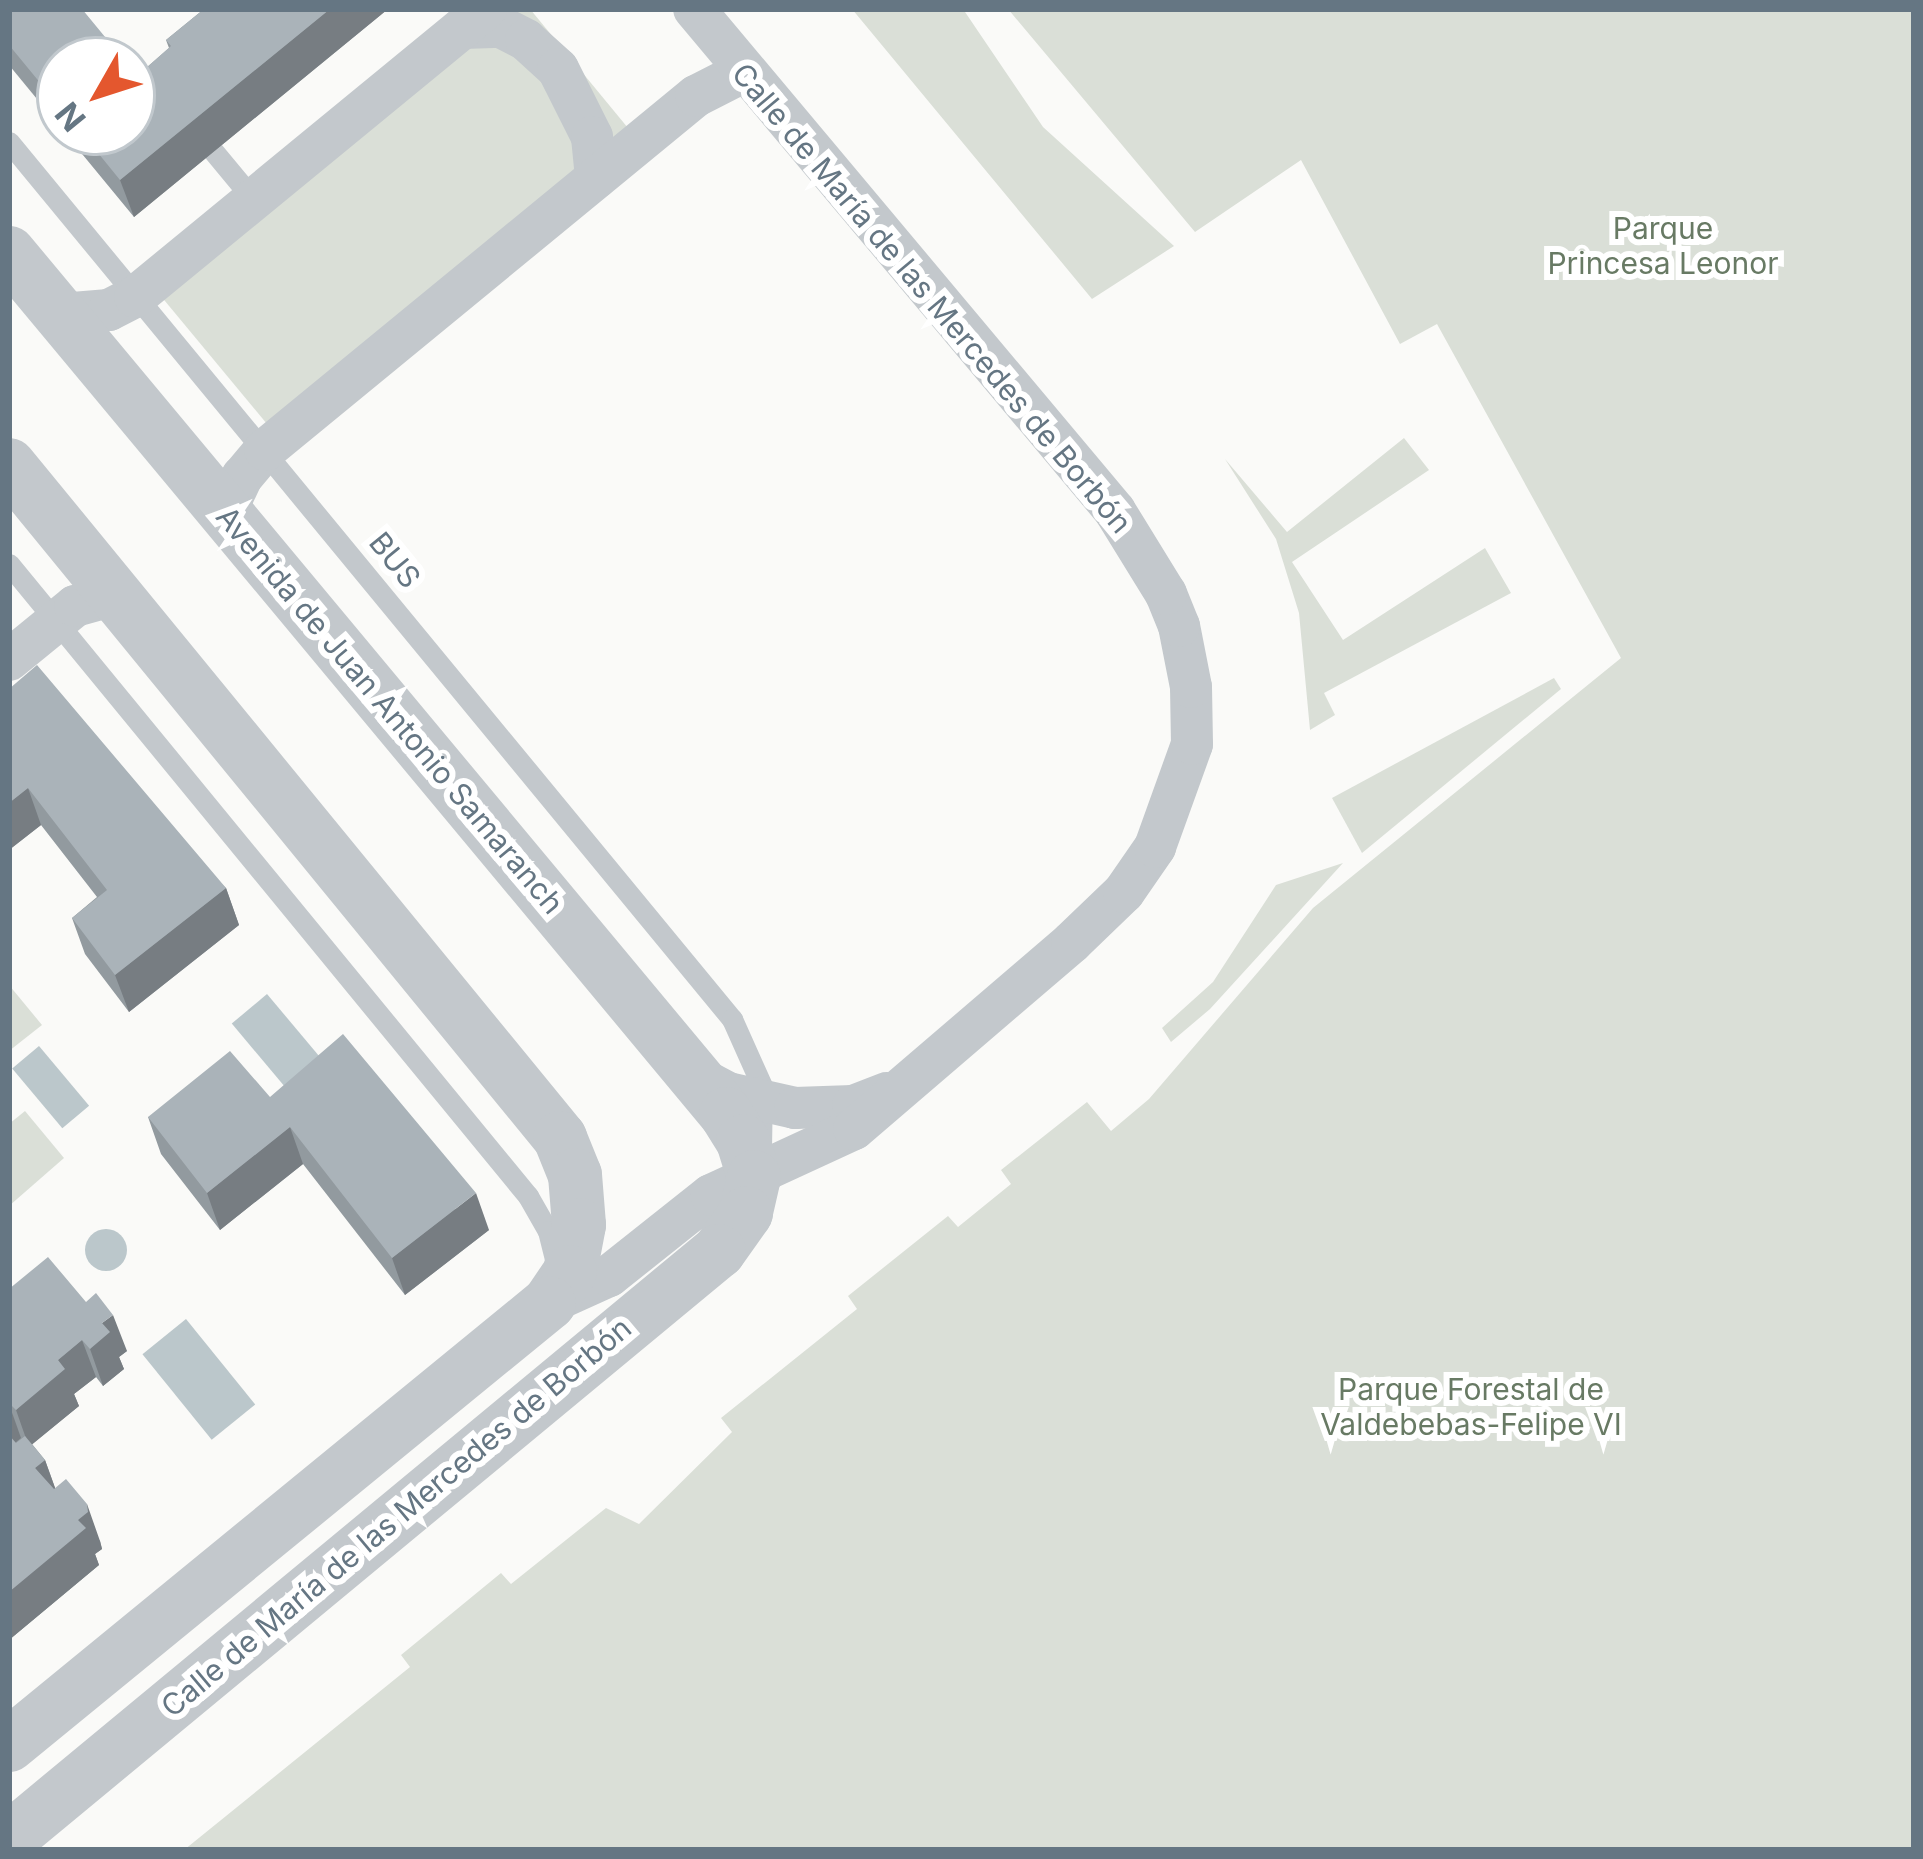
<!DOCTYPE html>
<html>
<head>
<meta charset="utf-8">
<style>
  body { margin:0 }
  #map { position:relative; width:1923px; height:1859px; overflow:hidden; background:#fafaf8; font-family:Inter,sans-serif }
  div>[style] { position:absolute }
  .green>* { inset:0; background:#dadfd7 }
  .water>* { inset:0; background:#bbc7cb; transform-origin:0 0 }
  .round { border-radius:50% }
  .service>* { height:21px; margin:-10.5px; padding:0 10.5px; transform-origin:10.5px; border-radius:10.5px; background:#c3c8cc }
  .minor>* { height:42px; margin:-21px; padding:0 21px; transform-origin:21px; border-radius:21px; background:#c3c8cc }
  .tertiary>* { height:54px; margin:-27px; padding:0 27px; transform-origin:27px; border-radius:27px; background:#c3c8cc }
  .wall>* { inset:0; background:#929a9f }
  .shaded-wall>* { inset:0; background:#777d82 }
  .building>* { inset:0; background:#aab3b9 }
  span { translate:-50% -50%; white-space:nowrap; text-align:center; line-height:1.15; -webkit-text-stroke:12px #fff; paint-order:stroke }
  .park-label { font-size:30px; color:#687a64 }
  .street-label { font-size:30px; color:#657683 }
  .frame { position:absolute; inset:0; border:12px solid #657683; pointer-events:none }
  .north { position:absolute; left:36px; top:36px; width:120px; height:120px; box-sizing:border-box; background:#fff; border:3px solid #c1c8cd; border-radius:50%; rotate:231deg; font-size:33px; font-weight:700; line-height:48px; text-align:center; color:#657683 }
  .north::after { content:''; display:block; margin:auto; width:42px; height:54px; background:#e4572e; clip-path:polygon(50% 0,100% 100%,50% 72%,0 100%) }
</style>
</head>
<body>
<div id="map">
  <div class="green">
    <i style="clip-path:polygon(497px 9px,530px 9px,628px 128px,267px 424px,155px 289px)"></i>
    <i style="clip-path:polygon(852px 9px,963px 9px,1043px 127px,1174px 246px,1092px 299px)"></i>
    <i style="clip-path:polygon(1008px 9px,1914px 9px,1914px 1850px,184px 1850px,410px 1667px,401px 1655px,501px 1573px,511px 1584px,606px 1508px,639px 1524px,732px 1432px,721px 1418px,857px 1309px,848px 1296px,948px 1216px,958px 1227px,1011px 1184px,1001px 1170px,1087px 1102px,1111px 1131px,1149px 1099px,1313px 908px,1621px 658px,1437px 324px,1400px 344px,1301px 160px,1195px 232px)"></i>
    <i style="clip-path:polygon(1404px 438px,1429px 470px,1292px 562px,1343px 640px,1485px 548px,1511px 593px,1324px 693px,1335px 715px,1310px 730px,1299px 613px,1276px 539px,1225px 459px,1287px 532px)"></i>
    <i style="clip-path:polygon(1554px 678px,1561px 689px,1362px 853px,1332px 798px)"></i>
    <i style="clip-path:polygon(1343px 863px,1210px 1009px,1171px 1042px,1162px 1028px,1213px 982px,1276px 885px)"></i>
    <i style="clip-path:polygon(9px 985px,42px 1025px,9px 1051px)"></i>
    <i style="clip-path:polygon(25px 1111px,64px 1158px,9px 1206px,9px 1124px)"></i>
  </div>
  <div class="water">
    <i style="left:267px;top:994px;width:94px;height:46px;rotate:50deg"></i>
    <i style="left:39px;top:1046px;width:78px;height:35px;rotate:50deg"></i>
    <i class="round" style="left:85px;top:1229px;width:42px;height:42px"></i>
    <i style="left:186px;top:1319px;width:110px;height:56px;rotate:51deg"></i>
  </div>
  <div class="service">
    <i style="left:9px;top:142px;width:1137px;rotate:50.5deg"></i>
    <i style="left:732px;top:1019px;width:73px;rotate:65.9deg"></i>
    <i style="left:762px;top:1086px;width:67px;rotate:90.9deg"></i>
    <i style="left:214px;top:152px;width:61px;rotate:50.3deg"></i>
    <i style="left:9px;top:564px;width:818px;rotate:50.61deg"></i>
    <i style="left:528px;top:1196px;width:40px;rotate:60.3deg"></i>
    <i style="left:548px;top:1231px;width:32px;rotate:76deg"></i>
  </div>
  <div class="minor">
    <i style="left:463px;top:28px;width:38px;rotate:-2deg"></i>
    <i style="left:501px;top:27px;width:28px;rotate:27deg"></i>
    <i style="left:526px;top:40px;width:43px;rotate:42.2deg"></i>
    <i style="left:558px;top:69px;width:76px;rotate:63.4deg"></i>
    <i style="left:592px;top:137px;width:41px;rotate:84.4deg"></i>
    <i style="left:61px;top:314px;width:48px;rotate:-4.8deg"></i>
    <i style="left:109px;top:310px;width:29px;rotate:-27deg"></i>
    <i style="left:135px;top:297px;width:454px;rotate:-39.4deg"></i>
    <i style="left:226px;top:511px;width:38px;rotate:-65deg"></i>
    <i style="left:242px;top:477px;width:35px;rotate:-50deg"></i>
    <i style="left:265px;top:450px;width:558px;rotate:-39.4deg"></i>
    <i style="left:696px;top:96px;width:55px;rotate:-27deg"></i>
    <i style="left:9px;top:660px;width:85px;rotate:-39.3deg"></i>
    <i style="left:75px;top:606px;width:41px;rotate:-15.4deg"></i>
    <i style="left:700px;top:1078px;width:32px;rotate:28deg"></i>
    <i style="left:728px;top:1093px;width:69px;rotate:12.6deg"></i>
    <i style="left:795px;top:1108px;width:58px;rotate:-2deg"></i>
    <i style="left:853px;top:1106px;width:36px;rotate:-21deg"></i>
    <i style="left:549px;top:1303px;width:66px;rotate:-24.2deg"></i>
    <i style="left:609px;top:1276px;width:130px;rotate:-38.5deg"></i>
    <i style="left:711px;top:1195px;width:157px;rotate:-24.8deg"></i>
    <i style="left:854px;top:1129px;width:287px;rotate:-40.6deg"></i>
    <i style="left:1072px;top:942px;width:72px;rotate:-43.9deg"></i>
    <i style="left:1124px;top:892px;width:55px;rotate:-55.4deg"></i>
    <i style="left:1155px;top:847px;width:109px;rotate:-70.2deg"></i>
    <i style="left:1192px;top:744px;width:57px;rotate:-91deg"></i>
    <i style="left:1191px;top:687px;width:62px;rotate:-101.1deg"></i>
    <i style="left:1179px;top:626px;width:35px;rotate:-112deg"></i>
    <i style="left:1166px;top:594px;width:97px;rotate:-121.6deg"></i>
    <i style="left:1115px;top:511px;width:655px;rotate:-129.98deg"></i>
  </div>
  <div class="tertiary">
    <i style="left:9px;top:253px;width:1120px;rotate:50.21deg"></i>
    <i style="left:726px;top:1114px;width:32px;rotate:58deg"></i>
    <i style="left:743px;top:1141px;width:38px;rotate:73deg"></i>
    <i style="left:754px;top:1177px;width:37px;rotate:103deg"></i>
    <i style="left:746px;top:1213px;width:47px;rotate:125.4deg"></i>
    <i style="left:719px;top:1251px;width:922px;rotate:140.37deg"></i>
    <i style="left:9px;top:465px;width:870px;rotate:50.69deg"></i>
    <i style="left:560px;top:1138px;width:40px;rotate:68deg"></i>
    <i style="left:575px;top:1175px;width:50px;rotate:85.4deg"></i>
    <i style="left:579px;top:1225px;width:48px;rotate:100.8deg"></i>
    <i style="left:570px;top:1272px;width:37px;rotate:124deg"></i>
    <i style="left:549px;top:1303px;width:698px;rotate:140.7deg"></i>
  </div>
  <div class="wall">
    <i style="clip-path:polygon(9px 9px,60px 60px,60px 127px,9px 65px)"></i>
    <i style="clip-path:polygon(204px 9px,388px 9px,134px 217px,64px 132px,132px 132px,137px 76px,169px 48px,166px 40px)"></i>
    <i style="clip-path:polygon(9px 689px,226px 888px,239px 925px,129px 1012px,85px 954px,72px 918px,97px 897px,41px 825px,9px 850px)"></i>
    <i style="clip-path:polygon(270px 1097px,489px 1230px,405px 1295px,303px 1164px,220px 1230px,161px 1154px,148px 1117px)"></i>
    <i style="clip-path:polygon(9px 1289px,127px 1351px,119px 1357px,124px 1369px,103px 1386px,96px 1377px,74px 1394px,79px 1406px,32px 1444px,45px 1460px,55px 1488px,100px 1541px,102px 1549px,95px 1554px,99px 1565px,9px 1640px)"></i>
  </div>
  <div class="shaded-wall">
    <i style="clip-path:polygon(330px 9px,388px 9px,134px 217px,120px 180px)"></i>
    <i style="clip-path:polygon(28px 788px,41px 825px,9px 850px,9px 803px)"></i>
    <i style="clip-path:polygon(226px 888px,239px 925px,129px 1012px,115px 975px)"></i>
    <i style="clip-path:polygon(290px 1127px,303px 1164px,220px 1230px,207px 1193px)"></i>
    <i style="clip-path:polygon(476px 1193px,489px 1230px,405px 1295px,392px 1258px)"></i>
    <i style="clip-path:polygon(113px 1315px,127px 1351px,119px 1357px,124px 1369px,103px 1386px,90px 1349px,102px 1323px)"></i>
    <i style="clip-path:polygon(82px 1340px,96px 1377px,74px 1394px,79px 1406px,29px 1447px,16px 1410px,58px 1360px)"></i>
    <i style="clip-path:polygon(9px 1404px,21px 1438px,9px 1448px)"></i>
    <i style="clip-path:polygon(45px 1460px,58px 1496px,35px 1468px)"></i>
    <i style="clip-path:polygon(87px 1504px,100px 1541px,102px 1549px,95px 1554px,99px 1565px,9px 1640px,9px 1592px,78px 1520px)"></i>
  </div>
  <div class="building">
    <i style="clip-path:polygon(9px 9px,82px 9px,124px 60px,60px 60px,60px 107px,9px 45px)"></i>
    <i style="clip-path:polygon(204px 9px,330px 9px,120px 180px,81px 132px,132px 132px,132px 70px,137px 76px,171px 46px,166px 40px)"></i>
    <i style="clip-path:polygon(37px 665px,226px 888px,115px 975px,72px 918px,107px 890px,28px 788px,9px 803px,9px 689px)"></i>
    <i style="clip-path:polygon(343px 1034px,476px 1193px,392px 1258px,290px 1127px,207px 1193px,148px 1117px,230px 1051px,270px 1097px)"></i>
    <i style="clip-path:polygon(48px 1257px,86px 1302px,96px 1293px,113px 1315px,102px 1323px,110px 1332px,90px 1349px,82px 1340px,58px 1360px,65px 1369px,16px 1410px,9px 1403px,9px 1289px)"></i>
    <i style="clip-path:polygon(9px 1435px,16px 1443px,25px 1436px,45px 1460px,35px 1468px,54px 1489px,66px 1479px,87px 1504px,88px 1512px,78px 1520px,86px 1528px,9px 1592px)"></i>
  </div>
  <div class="park-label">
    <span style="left:1663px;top:245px">Parque<br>Princesa Leonor</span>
    <span style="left:1471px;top:1406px">Parque Forestal de<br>Valdebebas-Felipe VI</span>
  </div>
  <div class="street-label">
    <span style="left:932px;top:298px;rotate:50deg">Calle de María de las Mercedes de Borbón</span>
    <span style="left:395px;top:560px;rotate:51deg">BUS</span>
    <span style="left:390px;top:710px;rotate:50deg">Avenida de Juan Antonio Samaranch</span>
    <span style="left:396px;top:1517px;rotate:-40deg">Calle de María de las Mercedes de Borbón</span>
  </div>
  <div class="frame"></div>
  <div class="north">N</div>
</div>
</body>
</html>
